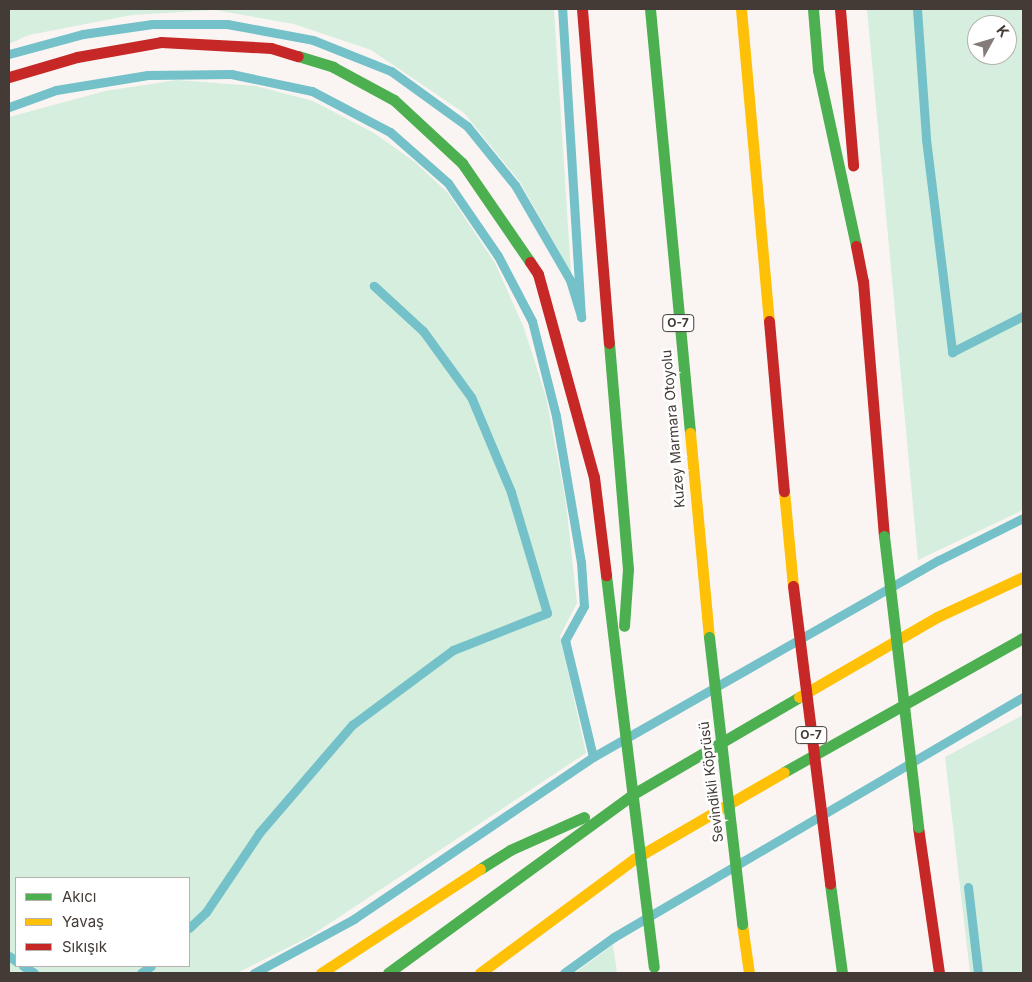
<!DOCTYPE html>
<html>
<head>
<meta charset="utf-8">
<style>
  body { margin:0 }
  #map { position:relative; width:1032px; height:982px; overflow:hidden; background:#faf5f2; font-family:Inter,sans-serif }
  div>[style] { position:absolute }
  .green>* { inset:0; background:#d5eede }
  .stream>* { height:9px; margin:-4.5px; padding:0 4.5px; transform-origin:4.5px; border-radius:4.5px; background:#74c1c9 }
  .fast>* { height:11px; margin:-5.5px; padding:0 5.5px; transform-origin:5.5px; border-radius:5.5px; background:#4caf50 }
  .slow>* { height:11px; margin:-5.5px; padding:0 5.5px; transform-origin:5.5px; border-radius:5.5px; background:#ffc107 }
  .jam>* { height:11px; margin:-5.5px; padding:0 5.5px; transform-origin:5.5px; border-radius:5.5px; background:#c62828 }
  .fast-bridge>* { height:11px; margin:-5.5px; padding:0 5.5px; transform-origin:5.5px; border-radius:5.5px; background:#4caf50 }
  .jam-bridge>* { height:11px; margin:-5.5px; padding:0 5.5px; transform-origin:5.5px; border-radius:5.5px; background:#c62828 }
  span { translate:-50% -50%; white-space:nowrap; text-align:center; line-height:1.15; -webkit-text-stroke:5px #fff; paint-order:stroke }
  .shield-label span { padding:1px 4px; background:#fff; border:1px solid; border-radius:4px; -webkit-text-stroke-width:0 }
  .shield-label { font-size:12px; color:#443b36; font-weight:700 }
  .street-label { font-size:14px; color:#443b36 }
  .frame { position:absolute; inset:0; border:10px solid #443b36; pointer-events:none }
  .legend { position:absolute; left:15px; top:877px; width:175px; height:90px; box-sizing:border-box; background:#fff; border:1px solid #b4b1af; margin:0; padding:6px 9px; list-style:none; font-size:15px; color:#443b36 }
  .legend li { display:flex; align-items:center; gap:10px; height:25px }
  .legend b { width:25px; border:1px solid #b4b1af }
  .north { position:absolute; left:967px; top:15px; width:50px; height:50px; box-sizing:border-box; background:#fff; border:1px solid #b4b1af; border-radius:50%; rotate:51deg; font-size:14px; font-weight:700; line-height:20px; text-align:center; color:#443b36 }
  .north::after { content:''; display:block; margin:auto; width:18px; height:22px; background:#847c78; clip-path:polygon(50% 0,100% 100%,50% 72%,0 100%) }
</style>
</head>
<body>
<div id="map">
  <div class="green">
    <i style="clip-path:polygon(9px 9px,554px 9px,571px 273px,520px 182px,464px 113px,371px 50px,294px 24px,215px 10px,132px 15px,29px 35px,9px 44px)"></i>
    <i style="clip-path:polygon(evenodd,867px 9px,1023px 9px,1023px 510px,918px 560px,867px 9px,977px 25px,1007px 25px,1007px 55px,977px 55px,977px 25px)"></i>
    <i style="clip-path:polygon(evenodd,177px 80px,256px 86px,313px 101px,374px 133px,415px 162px,449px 194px,495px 263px,524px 328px,546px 397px,566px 503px,577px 603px,560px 636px,586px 753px,309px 937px,237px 973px,9px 973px,9px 117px,105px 91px,177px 80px,189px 878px,189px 966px,16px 966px,16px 878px,189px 878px)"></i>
    <i style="clip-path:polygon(1023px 715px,1023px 973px,970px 973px,945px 757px)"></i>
    <i style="clip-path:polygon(613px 945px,617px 973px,575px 973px)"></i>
  </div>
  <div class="stream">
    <i style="left:917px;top:9px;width:130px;rotate:86deg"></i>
    <i style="left:926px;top:139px;width:215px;rotate:83deg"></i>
    <i style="left:952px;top:352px;width:80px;rotate:-26.9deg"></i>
    <i style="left:9px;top:54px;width:77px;rotate:-15.1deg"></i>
    <i style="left:83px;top:34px;width:70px;rotate:-8.2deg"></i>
    <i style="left:152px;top:24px;width:75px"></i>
    <i style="left:227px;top:24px;width:87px;rotate:10.5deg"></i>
    <i style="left:313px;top:40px;width:84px;rotate:21.7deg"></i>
    <i style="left:391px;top:71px;width:94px;rotate:35.9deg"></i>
    <i style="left:467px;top:126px;width:76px;rotate:50.9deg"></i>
    <i style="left:515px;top:185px;width:110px;rotate:59.9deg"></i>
    <i style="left:570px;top:280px;width:39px;rotate:73deg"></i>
    <i style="left:581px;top:317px;width:309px;rotate:-93.5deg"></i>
    <i style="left:9px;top:107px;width:50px;rotate:-19.9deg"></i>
    <i style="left:56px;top:90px;width:93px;rotate:-9.3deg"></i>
    <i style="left:148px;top:75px;width:83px;rotate:-0.7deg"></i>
    <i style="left:231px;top:74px;width:83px;rotate:11.9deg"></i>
    <i style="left:312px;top:91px;width:88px;rotate:27.7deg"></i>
    <i style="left:390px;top:132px;width:77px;rotate:41.3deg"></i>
    <i style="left:448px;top:183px;width:88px;rotate:55.6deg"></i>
    <i style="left:498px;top:256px;width:73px;rotate:62.4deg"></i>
    <i style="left:532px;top:321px;width:98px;rotate:75.8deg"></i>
    <i style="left:556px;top:416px;width:148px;rotate:80.3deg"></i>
    <i style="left:581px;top:562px;width:44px;rotate:86.1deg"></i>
    <i style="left:584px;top:606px;width:39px;rotate:119deg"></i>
    <i style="left:565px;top:640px;width:120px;rotate:76.5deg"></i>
    <i style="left:593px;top:757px;width:289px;rotate:145.9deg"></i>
    <i style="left:354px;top:919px;width:114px;rotate:151.6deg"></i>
    <i style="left:593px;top:757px;width:398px;rotate:-29.7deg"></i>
    <i style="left:939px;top:560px;width:94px;rotate:-26.6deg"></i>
    <i style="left:968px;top:887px;width:87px;rotate:83.4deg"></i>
    <i style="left:189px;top:928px;width:23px;rotate:-43deg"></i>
    <i style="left:206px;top:912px;width:95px;rotate:-56.1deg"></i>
    <i style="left:259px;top:833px;width:143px;rotate:-49.3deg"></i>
    <i style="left:352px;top:725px;width:126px;rotate:-36.6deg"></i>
    <i style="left:453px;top:650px;width:101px;rotate:-21.5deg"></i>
    <i style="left:547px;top:613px;width:126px;rotate:-106.6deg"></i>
    <i style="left:511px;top:492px;width:103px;rotate:-112.8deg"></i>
    <i style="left:471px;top:397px;width:82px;rotate:-126deg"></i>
    <i style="left:423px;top:331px;width:67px;rotate:-137.4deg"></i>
    <i style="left:9px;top:956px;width:9px;rotate:36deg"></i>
    <i style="left:23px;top:966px;width:13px;rotate:32deg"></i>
    <i style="left:141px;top:973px;width:12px;rotate:-35deg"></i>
    <i style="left:564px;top:973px;width:62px;rotate:-35.8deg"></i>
    <i style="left:614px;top:937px;width:474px;rotate:-30.4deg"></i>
  </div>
  <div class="fast">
    <i style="left:650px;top:9px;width:426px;rotate:84.6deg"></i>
    <i style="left:813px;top:9px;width:61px;rotate:85.3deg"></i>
    <i style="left:818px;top:70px;width:180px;rotate:77.8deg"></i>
    <i style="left:298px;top:56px;width:37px;rotate:17deg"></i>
    <i style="left:333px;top:67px;width:69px;rotate:28.4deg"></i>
    <i style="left:394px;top:100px;width:93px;rotate:42.8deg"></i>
    <i style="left:462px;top:163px;width:120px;rotate:55.5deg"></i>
    <i style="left:609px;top:343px;width:227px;rotate:85.2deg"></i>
    <i style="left:628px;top:569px;width:57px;rotate:94deg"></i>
    <i style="left:606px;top:575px;width:118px;rotate:83.2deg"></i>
    <i style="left:784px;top:772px;width:274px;rotate:-29.3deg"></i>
    <i style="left:480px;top:869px;width:36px;rotate:-32deg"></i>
    <i style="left:510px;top:850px;width:81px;rotate:-24deg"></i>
    <i style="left:830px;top:884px;width:90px;rotate:82.3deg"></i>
    <i style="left:388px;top:973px;width:306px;rotate:-36.1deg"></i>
    <i style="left:635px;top:793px;width:190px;rotate:-30.3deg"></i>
  </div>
  <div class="slow">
    <i style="left:741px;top:9px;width:313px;rotate:84.9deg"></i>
    <i style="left:690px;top:433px;width:205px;rotate:84.7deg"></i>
    <i style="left:784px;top:491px;width:95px;rotate:84.6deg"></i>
    <i style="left:799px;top:697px;width:160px;rotate:-30.1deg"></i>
    <i style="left:937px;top:617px;width:95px;rotate:-24.9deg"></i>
    <i style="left:742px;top:924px;width:49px;rotate:81.9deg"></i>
    <i style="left:321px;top:973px;width:190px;rotate:-33.2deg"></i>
    <i style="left:480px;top:973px;width:192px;rotate:-36.5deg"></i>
    <i style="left:634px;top:859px;width:173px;rotate:-30.1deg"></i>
  </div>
  <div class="jam">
    <i style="left:582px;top:9px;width:335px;rotate:85.4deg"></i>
    <i style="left:840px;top:9px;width:157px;rotate:85.2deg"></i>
    <i style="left:9px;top:77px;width:71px;rotate:-16.4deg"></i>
    <i style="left:77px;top:57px;width:85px;rotate:-10.1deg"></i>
    <i style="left:161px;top:42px;width:110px;rotate:3.1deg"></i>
    <i style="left:271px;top:48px;width:28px;rotate:17deg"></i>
    <i style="left:856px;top:246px;width:36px;rotate:79deg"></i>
    <i style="left:863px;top:281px;width:256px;rotate:85.3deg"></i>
    <i style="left:530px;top:262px;width:14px;rotate:56deg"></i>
    <i style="left:538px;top:274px;width:211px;rotate:74.6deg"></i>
    <i style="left:594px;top:477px;width:99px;rotate:83deg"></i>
    <i style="left:769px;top:321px;width:171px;rotate:85deg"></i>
    <i style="left:918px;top:827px;width:148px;rotate:81.8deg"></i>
  </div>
  <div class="fast-bridge">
    <i style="left:884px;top:536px;width:293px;rotate:83.3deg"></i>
    <i style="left:709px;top:637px;width:289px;rotate:83.4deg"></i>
    <i style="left:620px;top:692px;width:277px;rotate:83deg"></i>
  </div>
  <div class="jam-bridge">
    <i style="left:793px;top:586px;width:300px;rotate:82.9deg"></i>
  </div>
  <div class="shield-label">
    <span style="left:678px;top:323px">O-7</span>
    <span style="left:811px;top:735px">O-7</span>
  </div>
  <div class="street-label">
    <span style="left:673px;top:429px;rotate:-95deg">Kuzey Marmara Otoyolu</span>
    <span style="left:711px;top:782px;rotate:-97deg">Sevindikli Köprüsü</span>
  </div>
  <div class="frame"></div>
  <ul class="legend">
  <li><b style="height:6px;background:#4caf50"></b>Akıcı</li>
  <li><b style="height:6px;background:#ffc107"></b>Yavaş</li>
  <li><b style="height:6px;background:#c62828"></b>Sıkışık</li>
  </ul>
  <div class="north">K</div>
</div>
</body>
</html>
